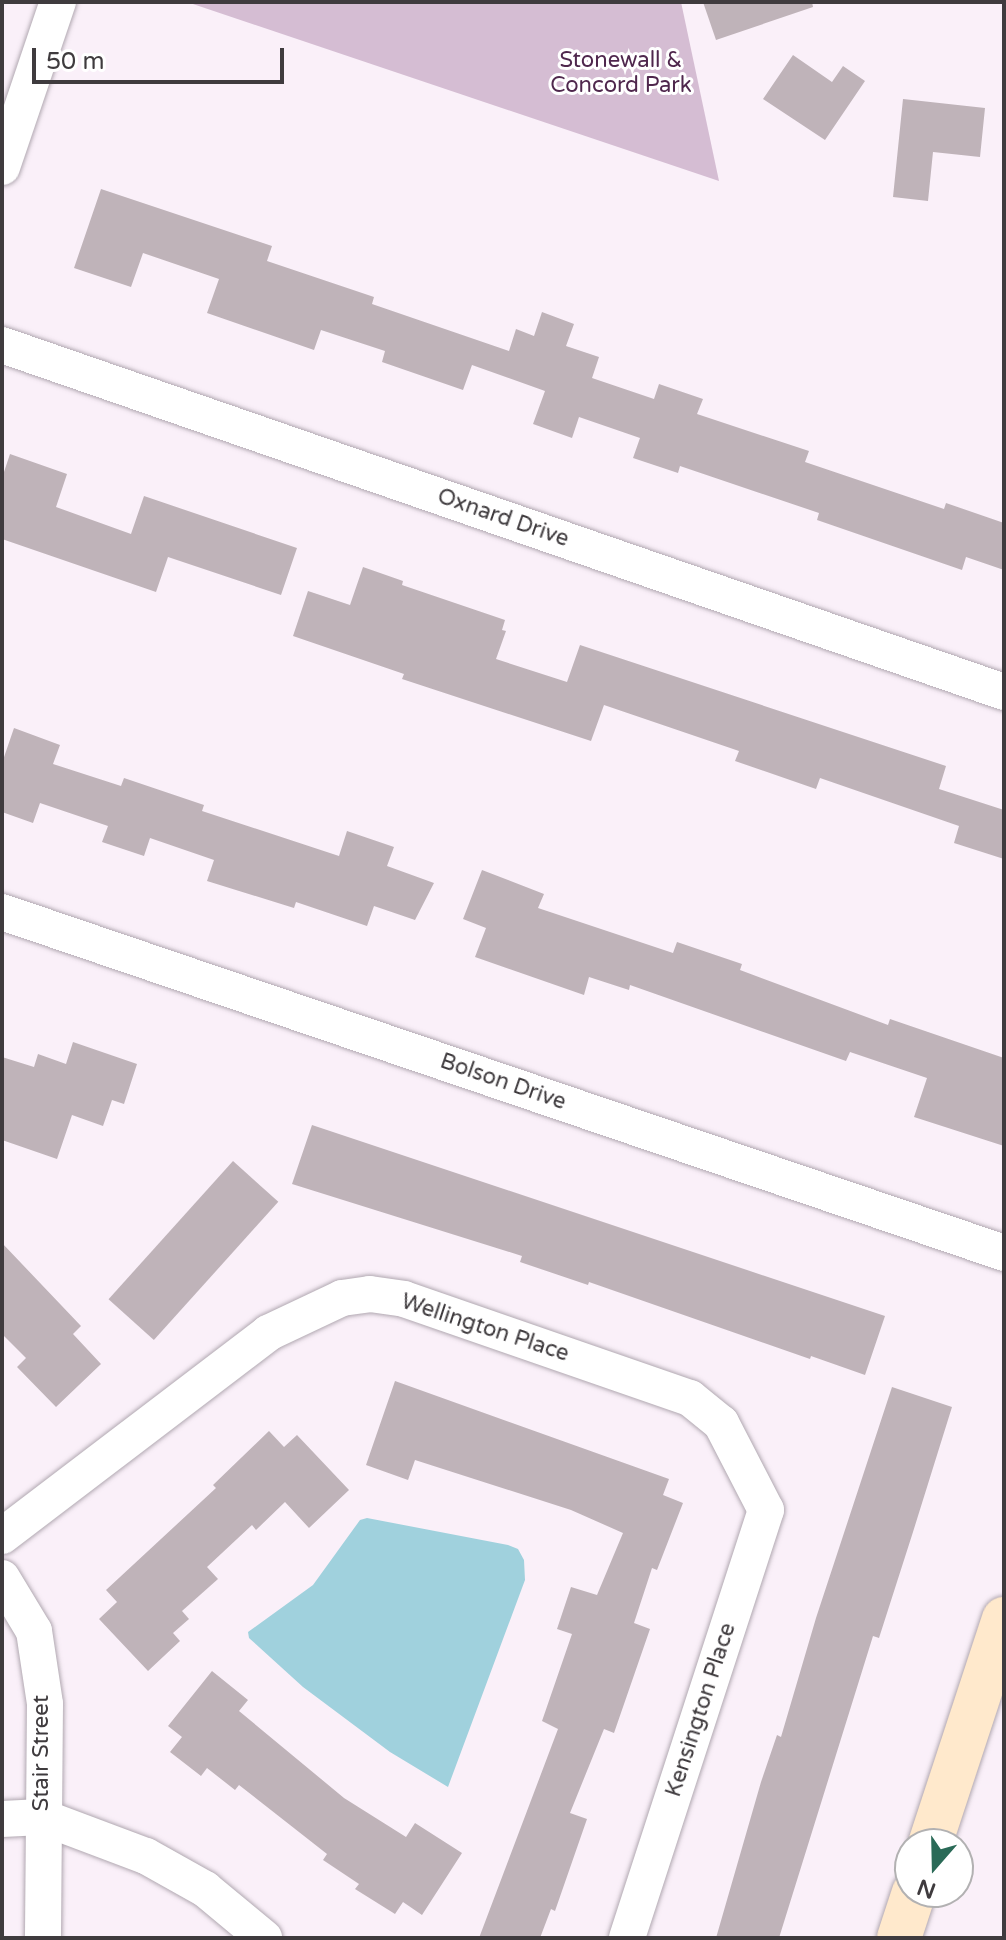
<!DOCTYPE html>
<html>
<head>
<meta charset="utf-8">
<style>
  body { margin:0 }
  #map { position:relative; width:1006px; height:1940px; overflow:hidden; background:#faf0f9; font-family:"Varela Round",sans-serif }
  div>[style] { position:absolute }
  .green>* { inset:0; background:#d5bdd3 }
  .water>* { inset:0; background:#a0d1dd }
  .building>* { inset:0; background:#bfb3b9; transform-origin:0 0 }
  .roads { filter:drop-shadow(0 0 2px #b1a8b1) drop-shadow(0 0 2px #b1a8b1) }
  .street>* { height:36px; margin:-18px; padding:0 18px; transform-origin:18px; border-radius:18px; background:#fff }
  .secondary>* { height:44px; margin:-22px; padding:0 22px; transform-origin:22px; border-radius:22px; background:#ffe9cc }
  span { translate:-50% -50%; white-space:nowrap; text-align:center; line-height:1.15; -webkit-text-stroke:6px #fff; paint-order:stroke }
  .park-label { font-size:22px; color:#4f274d }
  .street-label { font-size:22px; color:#3f3b3e }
  .frame { position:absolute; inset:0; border:4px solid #3f3b3e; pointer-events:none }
  .north { position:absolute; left:894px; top:1828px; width:80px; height:80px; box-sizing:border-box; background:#fff; border:2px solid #b2b1b2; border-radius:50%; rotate:200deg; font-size:22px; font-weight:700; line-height:32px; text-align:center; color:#3f3b3e }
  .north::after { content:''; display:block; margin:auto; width:28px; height:36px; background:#2a6a57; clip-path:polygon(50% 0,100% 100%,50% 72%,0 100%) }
  .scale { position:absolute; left:32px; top:48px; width:252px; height:36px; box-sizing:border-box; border:4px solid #3f3b3e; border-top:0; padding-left:10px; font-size:24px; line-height:28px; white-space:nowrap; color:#3f3b3e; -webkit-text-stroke:6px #fff; paint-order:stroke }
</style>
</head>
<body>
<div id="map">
  <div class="green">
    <i style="clip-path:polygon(187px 2px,681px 2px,719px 181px)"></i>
  </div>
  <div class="water">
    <i style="clip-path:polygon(367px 1518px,508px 1545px,518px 1549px,524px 1560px,525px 1580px,448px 1787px,390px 1752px,303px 1687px,249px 1638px,248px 1632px,313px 1585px,360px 1520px)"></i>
  </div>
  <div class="building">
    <i style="clip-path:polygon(703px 2px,812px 2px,813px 7px,716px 40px)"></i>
    <i style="clip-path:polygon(793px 55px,832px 82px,843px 66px,865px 81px,825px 140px,763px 99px)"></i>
    <i style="clip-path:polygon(903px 99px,985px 108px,980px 157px,933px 152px,928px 201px,893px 197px)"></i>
    <i style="clip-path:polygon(101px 189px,272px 246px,267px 261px,374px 297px,372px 304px,509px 351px,516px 329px,534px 336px,542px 312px,574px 324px,566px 346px,599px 357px,592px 378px,654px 399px,659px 384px,703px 399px,697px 414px,809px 451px,805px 462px,944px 509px,946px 503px,1004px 523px,1004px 570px,966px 557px,962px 570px,817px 520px,819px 513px,680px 466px,678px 473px,633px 458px,640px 438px,579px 417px,572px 438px,533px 424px,545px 391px,472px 365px,463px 390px,382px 362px,385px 351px,321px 330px,314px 350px,207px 313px,219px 279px,143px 253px,131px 287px,74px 268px)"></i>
    <i style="clip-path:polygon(10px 454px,67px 474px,56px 507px,131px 534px,144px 496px,297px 548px,281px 595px,168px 557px,156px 592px,2px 539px,2px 478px)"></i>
    <i style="clip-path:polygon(363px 567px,403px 581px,402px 585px,505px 620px,502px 630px,506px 631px,496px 659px,567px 682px,580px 645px,946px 766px,939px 789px,1004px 810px,1004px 859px,954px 843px,959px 826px,820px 778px,816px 789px,735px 761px,739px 751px,604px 705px,591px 741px,402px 679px,404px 674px,293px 636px,308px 591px,350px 605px)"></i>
    <i style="clip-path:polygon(14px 728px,60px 745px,53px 764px,121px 786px,124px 778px,204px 805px,202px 811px,339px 856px,347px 831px,394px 847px,387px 866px,434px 883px,415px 920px,374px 906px,367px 926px,296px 902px,294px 908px,207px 881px,214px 860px,150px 838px,144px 856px,102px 842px,108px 826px,40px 803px,33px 823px,2px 812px,2px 763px)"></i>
    <i style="clip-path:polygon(482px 870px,544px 894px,538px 908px,673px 953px,677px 942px,742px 964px,740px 970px,888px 1025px,890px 1019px,1004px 1058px,1004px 1146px,914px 1117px,927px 1078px,850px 1052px,846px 1061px,630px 985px,629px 990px,589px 977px,584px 995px,475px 957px,486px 928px,463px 919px)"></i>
    <i style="clip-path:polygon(73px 1042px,137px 1064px,124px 1104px,112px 1100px,103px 1126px,72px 1115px,57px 1159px,2px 1140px,2px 1057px,34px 1067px,38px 1054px,66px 1064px)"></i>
    <i style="clip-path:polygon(312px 1125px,885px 1316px,865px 1375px,811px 1356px,810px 1359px,589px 1282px,588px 1285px,520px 1262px,522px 1256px,292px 1184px)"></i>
    <i style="left:233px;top:1161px;width:61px;height:186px;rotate:42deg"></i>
    <i style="clip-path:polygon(2px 1243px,81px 1326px,73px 1334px,101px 1364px,56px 1407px,17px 1367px,26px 1358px,2px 1334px)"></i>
    <i style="clip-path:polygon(395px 1381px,669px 1479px,663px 1495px,683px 1503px,657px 1570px,652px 1568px,634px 1623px,650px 1629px,614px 1733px,604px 1729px,570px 1813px,587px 1819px,555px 1911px,551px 1909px,540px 1938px,479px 1938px,558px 1729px,542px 1721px,572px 1634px,557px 1629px,571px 1587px,597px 1595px,623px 1533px,571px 1510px,415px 1460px,408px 1480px,366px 1465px)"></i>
    <i style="clip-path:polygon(892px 1387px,952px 1407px,913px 1532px,879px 1638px,873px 1636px,779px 1938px,716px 1938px,761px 1782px,777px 1735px,781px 1737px,816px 1618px)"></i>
    <i style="clip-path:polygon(269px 1431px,284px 1447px,297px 1435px,349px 1490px,309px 1528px,285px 1502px,256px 1530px,252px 1525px,207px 1567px,218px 1579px,182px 1611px,189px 1619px,173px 1633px,180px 1641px,148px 1671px,99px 1619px,117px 1602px,106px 1590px,216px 1488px,213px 1485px)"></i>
    <i style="clip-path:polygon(212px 1671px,248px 1700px,239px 1711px,344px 1798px,406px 1837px,415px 1823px,462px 1853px,422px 1915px,403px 1902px,395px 1914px,355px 1889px,359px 1884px,323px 1860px,327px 1854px,239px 1785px,235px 1790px,207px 1768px,201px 1776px,170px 1752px,182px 1737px,168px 1726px)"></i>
  </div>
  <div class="roads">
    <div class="street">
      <i style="left:2px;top:167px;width:174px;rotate:-71.3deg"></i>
      <i style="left:2px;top:345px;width:1060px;rotate:19.1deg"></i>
      <i style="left:2px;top:912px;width:1058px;rotate:18.79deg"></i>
      <i style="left:2px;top:1536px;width:335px;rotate:-37.3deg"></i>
      <i style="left:268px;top:1333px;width:82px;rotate:-25.3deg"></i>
      <i style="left:342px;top:1298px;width:28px;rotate:-8deg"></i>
      <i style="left:370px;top:1294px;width:34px;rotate:8deg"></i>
      <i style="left:404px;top:1299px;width:303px;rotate:19.1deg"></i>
      <i style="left:690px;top:1398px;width:40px;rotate:39deg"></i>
      <i style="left:721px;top:1423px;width:98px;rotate:62.7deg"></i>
      <i style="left:766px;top:1510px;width:450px;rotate:108deg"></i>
      <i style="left:2px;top:1578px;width:62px;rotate:58.9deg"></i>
      <i style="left:34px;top:1631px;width:74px;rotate:81.4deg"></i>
      <i style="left:45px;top:1704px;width:234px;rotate:90.5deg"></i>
      <i style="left:2px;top:1819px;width:40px;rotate:-2.9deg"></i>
      <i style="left:42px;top:1817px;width:111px;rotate:20.6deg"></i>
      <i style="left:146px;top:1856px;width:68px;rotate:29.2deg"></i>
      <i style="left:205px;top:1889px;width:77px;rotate:39.7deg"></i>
    </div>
    <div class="secondary">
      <i style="left:930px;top:1844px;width:237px;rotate:-71.8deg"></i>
      <i style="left:899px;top:1938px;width:48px;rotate:-71.9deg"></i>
    </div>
  </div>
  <div class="park-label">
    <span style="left:621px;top:73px">Stonewall &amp;<br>Concord Park</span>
  </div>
  <div class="street-label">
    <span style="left:503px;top:518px;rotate:19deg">Oxnard Drive</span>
    <span style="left:503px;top:1082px;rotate:19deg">Bolson Drive</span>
    <span style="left:485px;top:1328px;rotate:18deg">Wellington Place</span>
    <span style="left:701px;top:1710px;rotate:-72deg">Kensington Place</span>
    <span style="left:42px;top:1753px;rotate:-90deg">Stair Street</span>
  </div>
  <div class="frame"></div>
  <div class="north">N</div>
  <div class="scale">50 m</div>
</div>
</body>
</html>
